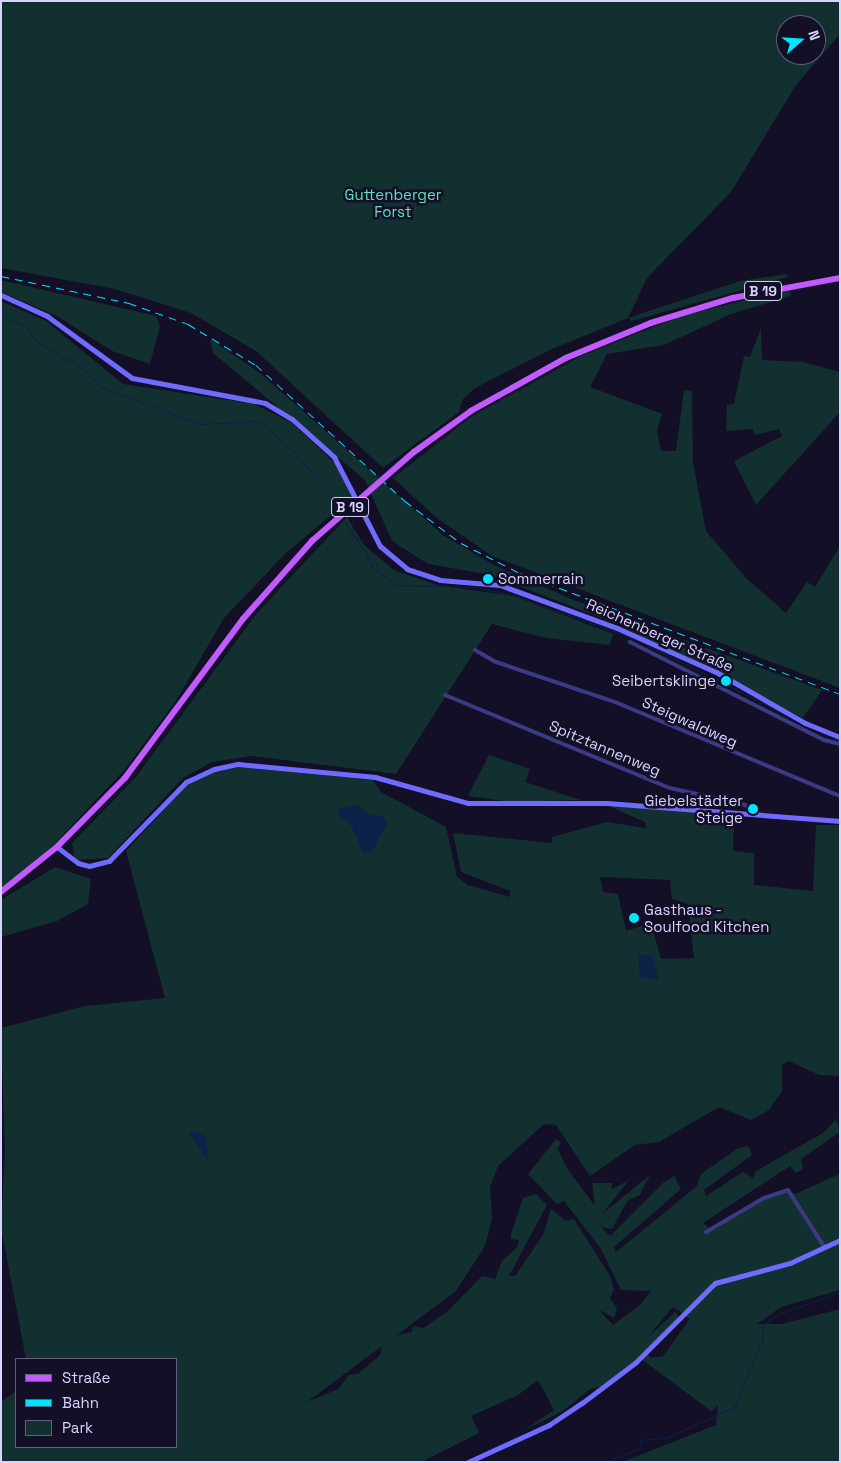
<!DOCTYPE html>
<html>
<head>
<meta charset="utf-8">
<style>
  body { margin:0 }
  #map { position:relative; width:841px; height:1463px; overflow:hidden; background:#130f26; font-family:"Space Grotesk",sans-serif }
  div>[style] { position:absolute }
  .green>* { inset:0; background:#12302f }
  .water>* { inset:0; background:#0c2248 }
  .stream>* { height:1px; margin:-0.5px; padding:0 0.5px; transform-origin:0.5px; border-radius:0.5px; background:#0c2248 }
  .street>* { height:4px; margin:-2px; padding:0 2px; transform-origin:2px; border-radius:2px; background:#3d3a85 }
  .secondary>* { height:5px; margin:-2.5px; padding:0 2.5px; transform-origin:2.5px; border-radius:2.5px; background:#6f6bff }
  .primary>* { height:5.5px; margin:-2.75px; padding:0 2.75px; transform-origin:2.75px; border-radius:2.75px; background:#c25bff }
  .rail>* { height:1px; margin-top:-0.5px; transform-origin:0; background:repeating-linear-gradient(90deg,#00e5ff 0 8px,transparent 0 14px) }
  .primary-bridge>* { height:5.5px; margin:-2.75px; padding:0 2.75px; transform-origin:2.75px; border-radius:2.75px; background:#c25bff }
  .dots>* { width:14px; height:14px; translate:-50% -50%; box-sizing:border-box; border:2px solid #130f26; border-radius:50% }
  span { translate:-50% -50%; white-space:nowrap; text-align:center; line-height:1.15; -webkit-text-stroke:5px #130f26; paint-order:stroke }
  .shield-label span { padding:1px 4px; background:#130f26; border:1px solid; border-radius:4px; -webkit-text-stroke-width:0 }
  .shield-label { font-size:14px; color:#d9d4ff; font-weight:700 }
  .park-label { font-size:15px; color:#5fe0c0 }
  .poi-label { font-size:15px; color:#d9d4ff }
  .left { translate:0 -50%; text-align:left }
  .right { translate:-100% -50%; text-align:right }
  .street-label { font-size:15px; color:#d9d4ff }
  .frame { position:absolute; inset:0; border:2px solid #d9d4ff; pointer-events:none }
  .legend { position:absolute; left:15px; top:1358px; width:162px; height:90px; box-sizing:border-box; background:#130f26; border:1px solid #625e7d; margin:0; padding:6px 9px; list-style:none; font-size:15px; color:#d9d4ff }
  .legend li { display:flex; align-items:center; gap:10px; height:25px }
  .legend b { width:25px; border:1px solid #625e7d }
  .north { position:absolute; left:776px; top:15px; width:50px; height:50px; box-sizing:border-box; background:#130f26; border:1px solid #625e7d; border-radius:50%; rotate:71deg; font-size:14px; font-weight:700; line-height:20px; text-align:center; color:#d9d4ff }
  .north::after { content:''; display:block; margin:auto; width:18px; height:22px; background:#00e5ff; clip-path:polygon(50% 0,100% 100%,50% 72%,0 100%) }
</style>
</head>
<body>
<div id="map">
  <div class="green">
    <i style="clip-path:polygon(evenodd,1px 1px,840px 1px,840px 34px,796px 85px,731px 192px,647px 278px,628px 318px,740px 281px,787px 274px,788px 277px,632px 321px,628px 318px,552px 349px,475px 388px,463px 399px,459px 412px,383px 468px,256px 351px,191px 313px,115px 289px,1px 268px,1px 1px,786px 25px,816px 25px,816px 55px,786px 55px,786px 25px)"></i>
    <i style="clip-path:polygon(1px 280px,156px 316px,160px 326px,150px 364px,112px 351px,57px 316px,1px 292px)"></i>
    <i style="clip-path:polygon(790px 290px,791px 296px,731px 314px,664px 345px,607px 354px,590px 387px,662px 414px,657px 430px,661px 451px,676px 451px,684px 390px,692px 391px,693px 462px,706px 531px,746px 578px,786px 613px,807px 582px,815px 587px,840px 546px,840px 688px,492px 556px,437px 518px,393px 478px,471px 417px,581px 356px,686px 314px)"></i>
    <i style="clip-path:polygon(1px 301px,46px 321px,123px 384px,254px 404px,292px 423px,337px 465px,353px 497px,287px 552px,224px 618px,176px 701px,126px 768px,45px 854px,1px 888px)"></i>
    <i style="clip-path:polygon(761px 328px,762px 360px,803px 362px,840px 372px,840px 412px,756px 505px,734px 461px,782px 436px,779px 429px,755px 435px,753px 429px,726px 431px,727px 405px,734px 404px,744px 356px,750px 357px)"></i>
    <i style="clip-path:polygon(210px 339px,260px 373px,444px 536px,496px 566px,574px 600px,822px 690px,803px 718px,614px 623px,491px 575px,428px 564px,392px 541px,365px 480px,213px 353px)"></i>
    <i style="clip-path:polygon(347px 517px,364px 545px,394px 570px,437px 585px,513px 596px,613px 634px,610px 645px,546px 638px,492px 624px,396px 774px,251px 756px,212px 762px,183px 778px,108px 858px,75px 860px,72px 843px,135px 778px,257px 613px)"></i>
    <i style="clip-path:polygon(489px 755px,530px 769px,525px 782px,581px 800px,511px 802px,468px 796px)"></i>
    <i style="clip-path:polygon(evenodd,239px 767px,373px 780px,381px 792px,446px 827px,457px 877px,468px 885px,510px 897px,510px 891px,461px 872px,453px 833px,552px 843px,552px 837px,607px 822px,646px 828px,645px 822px,609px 806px,734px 814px,733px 851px,754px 853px,754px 885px,813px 891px,816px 825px,840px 825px,840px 1076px,819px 1075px,789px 1061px,782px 1065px,782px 1091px,769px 1110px,751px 1120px,719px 1107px,659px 1142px,635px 1145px,590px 1176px,556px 1125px,544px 1124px,498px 1166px,490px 1187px,492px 1219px,485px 1246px,456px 1291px,397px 1335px,412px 1332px,413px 1326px,423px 1328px,447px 1312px,482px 1276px,495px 1279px,502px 1261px,518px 1246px,519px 1240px,511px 1239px,511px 1234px,523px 1198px,536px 1194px,547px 1205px,509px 1276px,515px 1276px,543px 1235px,551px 1209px,566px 1221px,574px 1219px,610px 1276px,614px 1289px,610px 1298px,617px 1309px,614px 1318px,599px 1310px,613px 1325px,641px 1304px,651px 1291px,621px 1290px,601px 1249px,564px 1201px,557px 1204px,528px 1174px,556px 1139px,561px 1142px,558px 1149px,566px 1167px,595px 1206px,592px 1183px,612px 1183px,612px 1189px,629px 1180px,602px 1214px,650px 1175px,640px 1195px,628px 1200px,612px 1229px,601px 1227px,610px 1236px,664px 1182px,674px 1176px,681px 1189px,614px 1247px,616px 1252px,697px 1186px,701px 1174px,738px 1148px,748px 1146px,752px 1155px,704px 1190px,706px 1196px,743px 1172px,753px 1178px,756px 1171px,823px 1133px,836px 1119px,840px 1132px,801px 1159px,803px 1169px,796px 1173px,790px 1166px,703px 1223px,712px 1230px,749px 1206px,788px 1190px,795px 1194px,840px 1174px,840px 1290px,781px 1307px,757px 1324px,782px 1324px,840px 1309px,840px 1462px,622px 1462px,716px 1425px,718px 1406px,711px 1411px,640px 1358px,604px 1386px,590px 1389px,563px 1411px,523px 1431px,554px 1410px,538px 1380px,518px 1395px,471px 1416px,479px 1433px,421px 1462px,1px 1462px,1px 1402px,16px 1391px,16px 1447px,176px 1447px,176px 1359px,26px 1359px,1px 1228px,5px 1152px,1px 1028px,85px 1006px,165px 998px,126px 851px,187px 785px,215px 771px,239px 767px,600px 877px,670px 880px,672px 899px,688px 904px,694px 958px,661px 959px,651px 923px,626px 931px,618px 894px,603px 892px,600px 877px,239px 767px,673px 1307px,690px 1319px,663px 1356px,651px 1358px,647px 1353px,678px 1319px,676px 1311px,648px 1337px,673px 1307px,239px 767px,382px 1346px,380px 1355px,358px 1374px,349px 1375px,338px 1389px,307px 1402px,382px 1346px)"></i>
    <i style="clip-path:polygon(55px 867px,91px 879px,88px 904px,57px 921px,1px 937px,1px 900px)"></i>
  </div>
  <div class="water">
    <i style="clip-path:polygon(356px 805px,368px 814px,383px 816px,387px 824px,371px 853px,363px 853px,352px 827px,337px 813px,340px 808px)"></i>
    <i style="clip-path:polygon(638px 954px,653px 957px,659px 980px,640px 977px)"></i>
    <i style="clip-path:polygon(195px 1131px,206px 1137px,208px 1160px,189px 1133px)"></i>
  </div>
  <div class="stream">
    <i style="left:1px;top:315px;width:28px;rotate:26deg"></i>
    <i style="left:26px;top:327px;width:19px;rotate:54deg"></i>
    <i style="left:37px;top:342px;width:54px;rotate:29.9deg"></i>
    <i style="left:84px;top:369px;width:24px;rotate:48deg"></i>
    <i style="left:100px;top:387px;width:107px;rotate:20.3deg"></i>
    <i style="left:200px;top:424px;width:59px;rotate:-2.9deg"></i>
    <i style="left:259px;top:421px;width:51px;rotate:41.8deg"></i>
    <i style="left:297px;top:455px;width:60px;rotate:50.4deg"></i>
    <i style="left:335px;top:501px;width:15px;rotate:70deg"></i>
    <i style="left:342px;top:518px;width:38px;rotate:55deg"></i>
    <i style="left:352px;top:528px;width:21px;rotate:-82deg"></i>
    <i style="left:366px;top:553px;width:14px;rotate:69deg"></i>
    <i style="left:371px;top:566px;width:31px;rotate:37deg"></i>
    <i style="left:396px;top:585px;width:77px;rotate:1.5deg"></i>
    <i style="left:473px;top:587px;width:41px;rotate:11.3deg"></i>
    <i style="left:513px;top:595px;width:130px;rotate:19.8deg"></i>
    <i style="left:635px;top:639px;width:229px;rotate:26.5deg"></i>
    <i style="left:605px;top:1462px;width:38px;rotate:-22deg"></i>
    <i style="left:640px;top:1448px;width:8px;rotate:-83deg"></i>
    <i style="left:641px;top:1440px;width:27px;rotate:-6deg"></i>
    <i style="left:668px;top:1437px;width:72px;rotate:-24.4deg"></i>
    <i style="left:734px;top:1407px;width:75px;rotate:-67.2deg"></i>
    <i style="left:763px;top:1338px;width:12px;rotate:-95deg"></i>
    <i style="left:762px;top:1326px;width:21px;rotate:-35deg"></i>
    <i style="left:779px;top:1314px;width:65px;rotate:-19.8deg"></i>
  </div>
  <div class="street">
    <i style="left:630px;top:642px;width:217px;rotate:26.8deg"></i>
    <i style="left:824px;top:740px;width:16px;rotate:14deg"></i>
    <i style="left:475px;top:650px;width:24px;rotate:30deg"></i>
    <i style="left:496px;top:662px;width:126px;rotate:18.6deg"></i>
    <i style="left:615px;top:702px;width:244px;rotate:22.7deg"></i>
    <i style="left:445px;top:695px;width:243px;rotate:22.5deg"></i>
    <i style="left:670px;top:788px;width:77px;rotate:12.8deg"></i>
    <i style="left:745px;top:805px;width:17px;rotate:33deg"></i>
    <i style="left:706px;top:1232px;width:67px;rotate:-30.4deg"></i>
    <i style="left:764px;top:1198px;width:25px;rotate:-18deg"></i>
    <i style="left:788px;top:1190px;width:69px;rotate:57.5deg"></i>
  </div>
  <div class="secondary">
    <i style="left:1px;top:295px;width:51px;rotate:24.5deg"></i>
    <i style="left:47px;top:316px;width:105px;rotate:36.1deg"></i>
    <i style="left:132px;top:378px;width:135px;rotate:10.6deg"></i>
    <i style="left:265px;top:403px;width:31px;rotate:31deg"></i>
    <i style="left:292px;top:419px;width:57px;rotate:42.1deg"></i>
    <i style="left:334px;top:457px;width:100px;rotate:62.7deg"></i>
    <i style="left:380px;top:546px;width:35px;rotate:40deg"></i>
    <i style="left:407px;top:569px;width:35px;rotate:18deg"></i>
    <i style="left:440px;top:580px;width:60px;rotate:4.8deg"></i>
    <i style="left:500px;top:585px;width:125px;rotate:20.2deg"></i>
    <i style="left:617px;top:628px;width:108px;rotate:24deg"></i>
    <i style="left:716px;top:672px;width:103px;rotate:29.8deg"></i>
    <i style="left:805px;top:723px;width:38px;rotate:22deg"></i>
    <i style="left:57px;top:847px;width:26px;rotate:37deg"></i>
    <i style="left:78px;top:863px;width:11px;rotate:15deg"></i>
    <i style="left:89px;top:866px;width:21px;rotate:-14deg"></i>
    <i style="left:109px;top:861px;width:110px;rotate:-45.7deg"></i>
    <i style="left:186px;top:782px;width:31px;rotate:-25deg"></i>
    <i style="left:214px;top:769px;width:25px;rotate:-12deg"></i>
    <i style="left:238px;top:764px;width:138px;rotate:5.4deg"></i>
    <i style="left:375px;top:777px;width:97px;rotate:15.6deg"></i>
    <i style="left:468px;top:803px;width:139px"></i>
    <i style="left:607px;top:803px;width:234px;rotate:4.4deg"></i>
    <i style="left:468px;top:1462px;width:89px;rotate:-24.6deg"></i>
    <i style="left:549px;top:1425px;width:40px;rotate:-34deg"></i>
    <i style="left:582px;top:1403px;width:68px;rotate:-37.2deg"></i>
    <i style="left:636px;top:1362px;width:112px;rotate:-45deg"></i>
    <i style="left:715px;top:1283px;width:78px;rotate:-14.9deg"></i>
    <i style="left:790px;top:1263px;width:55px;rotate:-24.7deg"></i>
  </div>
  <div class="primary">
    <i style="left:471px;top:411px;width:109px;rotate:-29.2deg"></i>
    <i style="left:566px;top:358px;width:92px;rotate:-22.4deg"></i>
    <i style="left:651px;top:323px;width:86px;rotate:-17deg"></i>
    <i style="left:733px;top:298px;width:109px;rotate:-10.6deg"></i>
    <i style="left:1px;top:892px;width:72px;rotate:-38.8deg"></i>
    <i style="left:57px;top:847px;width:97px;rotate:-45.4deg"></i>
    <i style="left:125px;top:778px;width:198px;rotate:-53.4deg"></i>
  </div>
  <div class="rail">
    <i style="left:1px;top:276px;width:131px;rotate:11.9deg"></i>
    <i style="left:129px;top:303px;width:63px;rotate:19.6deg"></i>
    <i style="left:188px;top:324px;width:79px;rotate:31.1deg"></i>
    <i style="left:256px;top:365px;width:202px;rotate:42.4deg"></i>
    <i style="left:405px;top:501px;width:70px;rotate:36.9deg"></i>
    <i style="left:461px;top:543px;width:66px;rotate:27deg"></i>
    <i style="left:520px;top:573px;width:342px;rotate:20.7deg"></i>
  </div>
  <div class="primary-bridge">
    <i style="left:243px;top:619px;width:104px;rotate:-48.5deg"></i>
    <i style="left:312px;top:541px;width:135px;rotate:-41.1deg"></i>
    <i style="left:414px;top:452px;width:70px;rotate:-35.7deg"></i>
  </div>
  <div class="dots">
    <i style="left:488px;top:579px;background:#00e5ff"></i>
    <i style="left:726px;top:681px;background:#00e5ff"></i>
    <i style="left:753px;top:809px;background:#00e5ff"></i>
    <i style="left:634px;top:918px;background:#00e5ff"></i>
  </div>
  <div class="shield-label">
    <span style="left:763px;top:291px">B 19</span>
    <span style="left:350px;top:507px">B 19</span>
  </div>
  <div class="park-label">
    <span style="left:393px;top:203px">Guttenberger<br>Forst</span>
  </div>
  <div class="poi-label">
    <span class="left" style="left:498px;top:579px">Sommerrain</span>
    <span class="right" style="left:716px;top:681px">Seibertsklinge</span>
    <span class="right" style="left:743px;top:809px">Giebelstädter<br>Steige</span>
    <span class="left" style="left:644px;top:918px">Gasthaus -<br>Soulfood Kitchen</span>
  </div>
  <div class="street-label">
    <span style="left:660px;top:635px;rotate:24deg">Reichenberger Straße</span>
    <span style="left:690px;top:722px;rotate:24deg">Steigwaldweg</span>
    <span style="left:605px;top:748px;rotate:23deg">Spitztannenweg</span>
  </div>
  <div class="frame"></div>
  <ul class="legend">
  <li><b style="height:6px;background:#c25bff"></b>Straße</li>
  <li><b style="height:6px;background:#00e5ff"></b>Bahn</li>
  <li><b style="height:14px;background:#12302f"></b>Park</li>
  </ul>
  <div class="north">N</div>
</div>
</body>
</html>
